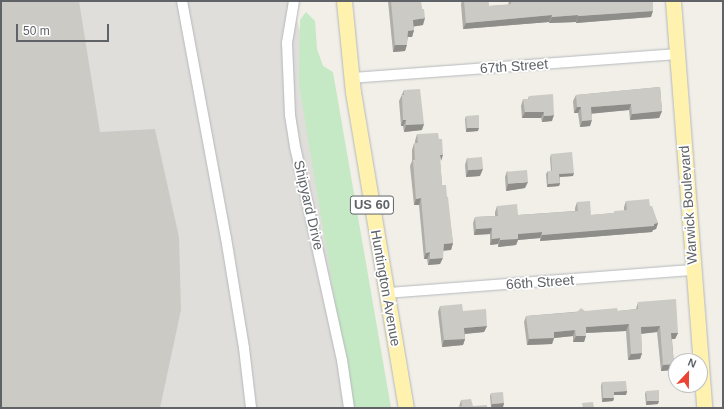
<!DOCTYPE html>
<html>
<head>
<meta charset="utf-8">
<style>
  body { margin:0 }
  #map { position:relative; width:724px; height:409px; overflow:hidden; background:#f1efe8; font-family:Helvetica,sans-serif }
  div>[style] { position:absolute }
  .industrial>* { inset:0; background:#e0deda }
  .green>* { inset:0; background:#c5e8c5 }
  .roads { filter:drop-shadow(0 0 1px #b5b8bc) drop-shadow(0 0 1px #b5b8bc) }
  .street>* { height:10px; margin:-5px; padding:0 5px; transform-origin:5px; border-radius:5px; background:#fff }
  .primary>* { height:15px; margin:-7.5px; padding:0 7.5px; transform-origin:7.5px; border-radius:7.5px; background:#fff2af }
  .wall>* { inset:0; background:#afaea9 }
  .shaded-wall>* { inset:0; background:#8f8d8a }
  .building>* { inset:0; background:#cccac5; transform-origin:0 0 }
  span { translate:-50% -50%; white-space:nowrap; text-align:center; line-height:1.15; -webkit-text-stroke:3.5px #fff; paint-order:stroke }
  .shield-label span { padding:1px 3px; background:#fff; border:1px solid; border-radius:3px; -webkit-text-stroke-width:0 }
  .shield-label { font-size:13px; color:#5f6368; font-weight:700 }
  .street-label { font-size:14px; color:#5f6368 }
  .frame { position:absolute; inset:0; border:2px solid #5f6368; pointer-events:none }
  .north { position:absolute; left:668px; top:353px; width:40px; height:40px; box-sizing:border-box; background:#fff; border:1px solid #bfc1c3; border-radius:50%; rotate:22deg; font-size:11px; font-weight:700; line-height:16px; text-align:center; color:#5f6368 }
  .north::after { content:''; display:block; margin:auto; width:14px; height:18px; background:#ea4335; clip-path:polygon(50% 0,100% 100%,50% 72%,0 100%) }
  .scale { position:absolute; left:16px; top:24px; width:93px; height:18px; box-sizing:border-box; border:2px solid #5f6368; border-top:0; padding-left:5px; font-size:12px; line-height:14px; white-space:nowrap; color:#5f6368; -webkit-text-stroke:3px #fff; paint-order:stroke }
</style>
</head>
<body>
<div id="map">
  <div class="industrial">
    <i style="clip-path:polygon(1px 1px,291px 1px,335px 146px,381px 408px,1px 408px)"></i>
  </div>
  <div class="green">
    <i style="clip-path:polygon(306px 12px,315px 21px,317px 49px,323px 66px,333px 72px,391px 408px,353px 408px,299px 84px,300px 20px)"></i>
  </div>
  <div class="roads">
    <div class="street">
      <i style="left:182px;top:1px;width:241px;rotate:79.5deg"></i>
      <i style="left:226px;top:238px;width:111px;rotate:80.7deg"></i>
      <i style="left:244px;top:348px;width:60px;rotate:83.3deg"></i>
      <i style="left:294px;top:1px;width:43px;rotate:99.5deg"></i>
      <i style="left:287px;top:43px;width:72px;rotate:87.6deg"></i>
      <i style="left:290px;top:115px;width:36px;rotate:81deg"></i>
      <i style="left:296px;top:151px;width:214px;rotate:77.6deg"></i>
      <i style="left:342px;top:360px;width:49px;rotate:81.7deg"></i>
      <i style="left:351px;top:78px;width:326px;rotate:-4.2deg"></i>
      <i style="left:387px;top:293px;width:307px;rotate:-4.3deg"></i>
    </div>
    <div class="primary">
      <i style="left:344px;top:1px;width:91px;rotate:84.4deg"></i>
      <i style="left:353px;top:92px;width:320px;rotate:80.5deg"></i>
      <i style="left:673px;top:1px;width:408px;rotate:85.6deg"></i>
    </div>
  </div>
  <div class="wall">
    <i style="clip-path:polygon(388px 1px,421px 1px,423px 25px,414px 26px,414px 30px,412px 37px,408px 37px,405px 51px,393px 52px)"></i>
    <i style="clip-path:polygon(462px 1px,488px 1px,489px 6px,508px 5px,509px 1px,653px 1px,651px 17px,576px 23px,576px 22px,549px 23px,549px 22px,463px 29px,461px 4px)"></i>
    <i style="clip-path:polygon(660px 87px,662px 111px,659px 118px,630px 120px,629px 110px,592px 113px,590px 126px,580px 127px,578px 113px,574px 113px,573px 101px,576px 95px)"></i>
    <i style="clip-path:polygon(404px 90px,422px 130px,404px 132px,403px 126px,401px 126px,399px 101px)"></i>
    <i style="clip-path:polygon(529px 96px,552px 121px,542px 122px,541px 118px,522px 118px,521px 106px,523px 99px,528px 99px)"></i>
    <i style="clip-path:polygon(466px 116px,478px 131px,466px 132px,465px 119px)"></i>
    <i style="clip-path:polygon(417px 134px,440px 161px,442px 185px,447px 197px,453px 243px,451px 250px,443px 250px,440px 264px,428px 265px,427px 259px,424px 259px,419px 205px,414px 205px,410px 166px,412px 161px,412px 150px,414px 143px,415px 143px,415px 141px)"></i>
    <i style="clip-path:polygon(551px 154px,573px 176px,560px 177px,560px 183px,559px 186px,547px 187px,546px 174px,548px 171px,551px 171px,550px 158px)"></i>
    <i style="clip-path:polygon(467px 158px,480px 176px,466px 177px,465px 165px)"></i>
    <i style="clip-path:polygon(507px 171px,525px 188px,506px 191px,505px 177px)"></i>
    <i style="clip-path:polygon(626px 201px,650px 206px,658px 223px,656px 229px,653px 230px,652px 232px,540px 241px,540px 238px,518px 240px,516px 245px,498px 247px,498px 244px,490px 245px,490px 234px,474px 235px,473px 223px,475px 217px,495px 216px,495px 212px,497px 206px,518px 215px,575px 211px,575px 208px,577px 202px,591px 215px,614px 213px,614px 211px,624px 211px,624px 207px)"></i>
    <i style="clip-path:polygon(638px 302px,678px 333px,675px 339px,672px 339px,674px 364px,672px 370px,661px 371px,657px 332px,641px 334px,642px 353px,640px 359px,628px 360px,626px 331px,586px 333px,584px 342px,573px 342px,573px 336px,554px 338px,552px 344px,527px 345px,524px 322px,526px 316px,585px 311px,618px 311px,636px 309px)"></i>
    <i style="clip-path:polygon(440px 306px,463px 311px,487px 326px,484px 332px,465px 334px,465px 339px,463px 345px,442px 347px,438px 312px)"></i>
    <i style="clip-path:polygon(602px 382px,627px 391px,626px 395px,614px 395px,614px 398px,613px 401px,602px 402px,601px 386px)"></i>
    <i style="clip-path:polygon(646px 391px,658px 404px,646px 405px,645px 394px)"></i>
    <i style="clip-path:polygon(491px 393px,504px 403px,503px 407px,491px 407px,490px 396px)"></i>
    <i style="clip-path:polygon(461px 400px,473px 406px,459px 407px)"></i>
  </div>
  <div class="shaded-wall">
    <i style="clip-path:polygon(653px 11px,651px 17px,576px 23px,578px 16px)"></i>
    <i style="clip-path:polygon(552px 15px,549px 22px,463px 29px,466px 23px)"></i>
    <i style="clip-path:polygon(578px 15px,576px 22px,549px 23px,552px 17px)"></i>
    <i style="clip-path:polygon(425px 18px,423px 25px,411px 27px,413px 20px)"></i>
    <i style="clip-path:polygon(414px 30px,412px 37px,406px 37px,408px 31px)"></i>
    <i style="clip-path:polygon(395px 45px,407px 45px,405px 51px,393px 52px)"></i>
    <i style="clip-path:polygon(631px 104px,629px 110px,589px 114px,591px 107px)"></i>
    <i style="clip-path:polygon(577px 107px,581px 107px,578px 113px,574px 113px)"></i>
    <i style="clip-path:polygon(662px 111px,659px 118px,630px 120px,632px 114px)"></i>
    <i style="clip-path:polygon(525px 112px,544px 112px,541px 118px,522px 118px)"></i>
    <i style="clip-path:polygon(554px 115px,552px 121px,542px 122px,544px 116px)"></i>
    <i style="clip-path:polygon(403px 120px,406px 120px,403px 126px,401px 126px)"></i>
    <i style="clip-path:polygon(592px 120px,590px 126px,580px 127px,582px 121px)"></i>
    <i style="clip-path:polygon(424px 124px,422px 130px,404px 132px,406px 125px)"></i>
    <i style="clip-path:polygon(467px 128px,479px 128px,478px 131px,466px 132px)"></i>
    <i style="clip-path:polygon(440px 155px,443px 155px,441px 161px)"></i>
    <i style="clip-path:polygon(483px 169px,480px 176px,466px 177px,468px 170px)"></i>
    <i style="clip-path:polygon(574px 173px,573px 176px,558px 177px,559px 174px)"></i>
    <i style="clip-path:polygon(528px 182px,525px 188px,506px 191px,508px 184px)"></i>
    <i style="clip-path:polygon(560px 183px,559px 186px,547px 187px,548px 184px)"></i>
    <i style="clip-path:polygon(421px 198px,419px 205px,414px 205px,416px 199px)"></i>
    <i style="clip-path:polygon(658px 223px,656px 229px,653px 230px,652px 232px,540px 241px,542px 235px)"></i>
    <i style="clip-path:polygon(492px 228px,490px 234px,474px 235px,476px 229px)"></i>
    <i style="clip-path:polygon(542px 232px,540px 238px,518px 240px,516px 245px,498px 247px,500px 240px,518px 234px)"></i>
    <i style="clip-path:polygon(500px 238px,498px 244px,490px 245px,492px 239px)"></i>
    <i style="clip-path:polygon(453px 243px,451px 250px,442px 251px,444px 244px)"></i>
    <i style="clip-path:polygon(430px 252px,427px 259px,424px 259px,426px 253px)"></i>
    <i style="clip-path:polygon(443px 258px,440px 264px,428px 265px,430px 259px)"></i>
    <i style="clip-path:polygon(629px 324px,626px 331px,584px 333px,586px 327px)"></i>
    <i style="clip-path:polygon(487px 326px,484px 332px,462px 334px,464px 328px)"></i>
    <i style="clip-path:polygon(660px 326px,657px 332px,638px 334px,641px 327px)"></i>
    <i style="clip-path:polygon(575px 330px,573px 336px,554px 338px,552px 344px,527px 345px,529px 339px,554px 332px)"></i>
    <i style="clip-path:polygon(671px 333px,678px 333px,675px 339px,669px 339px)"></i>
    <i style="clip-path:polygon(576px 336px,586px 336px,584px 342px,573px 342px)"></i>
    <i style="clip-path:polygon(465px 339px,463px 345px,442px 347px,444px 340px)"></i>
    <i style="clip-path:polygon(642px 353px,640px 359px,628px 360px,631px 354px)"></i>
    <i style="clip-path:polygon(674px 364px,672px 370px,661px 371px,663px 365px)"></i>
    <i style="clip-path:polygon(627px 391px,626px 395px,613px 395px,614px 392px)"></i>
    <i style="clip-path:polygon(603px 398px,614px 398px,613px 401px,602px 402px)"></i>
    <i style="clip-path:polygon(647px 401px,659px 401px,658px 404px,646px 405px)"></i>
    <i style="clip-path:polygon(504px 403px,503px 407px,491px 407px,492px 404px)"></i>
  </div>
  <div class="building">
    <i style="clip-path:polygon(1px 1px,79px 1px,100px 132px,155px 129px,179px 237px,181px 310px,160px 408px,1px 408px)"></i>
    <i style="clip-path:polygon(391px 1px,421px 1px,421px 9px,424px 9px,425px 18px,413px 20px,414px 30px,408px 31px,407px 45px,395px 45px)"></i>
    <i style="clip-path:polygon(464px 1px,488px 1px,489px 6px,511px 4px,511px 1px,653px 1px,653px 11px,578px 16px,578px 15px,552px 17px,552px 15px,466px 23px)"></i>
    <i style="clip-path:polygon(660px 87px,662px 111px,632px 114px,631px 104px,591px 107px,592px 120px,582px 121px,581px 107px,577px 107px,576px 95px)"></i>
    <i style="clip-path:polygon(420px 89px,424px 124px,406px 125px,406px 120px,403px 120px,402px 95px,404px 95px,404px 90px)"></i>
    <i style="clip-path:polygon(553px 94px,554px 115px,544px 116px,544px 112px,525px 112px,523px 99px,529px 99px,529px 96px)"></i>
    <i style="clip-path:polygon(479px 115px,479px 128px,467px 128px,466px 116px)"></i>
    <i style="clip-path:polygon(438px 133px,439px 139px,442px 139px,443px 155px,440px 155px,442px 185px,446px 185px,447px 197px,448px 197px,453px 243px,444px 244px,443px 258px,430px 259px,430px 252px,426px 253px,421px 198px,416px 199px,413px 160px,415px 160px,414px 143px,418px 143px,417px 134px)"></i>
    <i style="clip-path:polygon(572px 152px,574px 173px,559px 174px,560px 183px,548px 184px,548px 171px,552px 171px,551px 154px)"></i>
    <i style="left:482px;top:157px;width:12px;height:15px;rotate:85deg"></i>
    <i style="left:527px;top:170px;width:12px;height:20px;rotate:85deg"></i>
    <i style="clip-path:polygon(649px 199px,650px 206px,652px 206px,658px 223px,654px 224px,654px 226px,542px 235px,542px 232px,518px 234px,518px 239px,500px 240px,500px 238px,492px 239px,492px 228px,476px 229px,475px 217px,498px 216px,497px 206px,517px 204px,518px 215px,578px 211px,577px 202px,590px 201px,591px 215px,614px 213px,614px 211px,627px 210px,626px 201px)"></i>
    <i style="clip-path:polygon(676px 299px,678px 333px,671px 333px,674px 364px,663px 365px,660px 326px,641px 327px,642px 353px,631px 354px,629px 324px,586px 327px,586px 336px,576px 336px,575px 330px,554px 332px,554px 338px,529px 339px,526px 316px,577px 312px,581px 308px,585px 311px,617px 308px,618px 311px,638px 309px,638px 302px)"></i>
    <i style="clip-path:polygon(462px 304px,463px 311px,486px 309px,487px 326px,464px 328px,465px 339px,444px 340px,440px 306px)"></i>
    <i style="clip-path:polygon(626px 381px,627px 391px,614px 392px,614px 398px,603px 398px,602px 382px)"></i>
    <i style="clip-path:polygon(659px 390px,659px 401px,647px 401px,646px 391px)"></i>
    <i style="left:503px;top:392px;width:11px;height:12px;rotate:85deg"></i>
    <i style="clip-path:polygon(471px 399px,473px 406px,487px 405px,487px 408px,454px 408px,462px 406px,461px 400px)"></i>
    <i style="clip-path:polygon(593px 402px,594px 408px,583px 408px,582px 403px)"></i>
  </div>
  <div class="shield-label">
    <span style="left:372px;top:205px">US 60</span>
  </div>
  <div class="street-label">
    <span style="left:514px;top:66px;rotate:-4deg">67th Street</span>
    <span style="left:309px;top:205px;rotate:77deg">Shipyard Drive</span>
    <span style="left:688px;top:205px;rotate:-94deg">Warwick Boulevard</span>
    <span style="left:540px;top:282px;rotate:-4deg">66th Street</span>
    <span style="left:386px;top:288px;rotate:80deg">Huntington Avenue</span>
  </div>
  <div class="frame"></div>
  <div class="north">N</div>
  <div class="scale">50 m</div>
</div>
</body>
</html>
